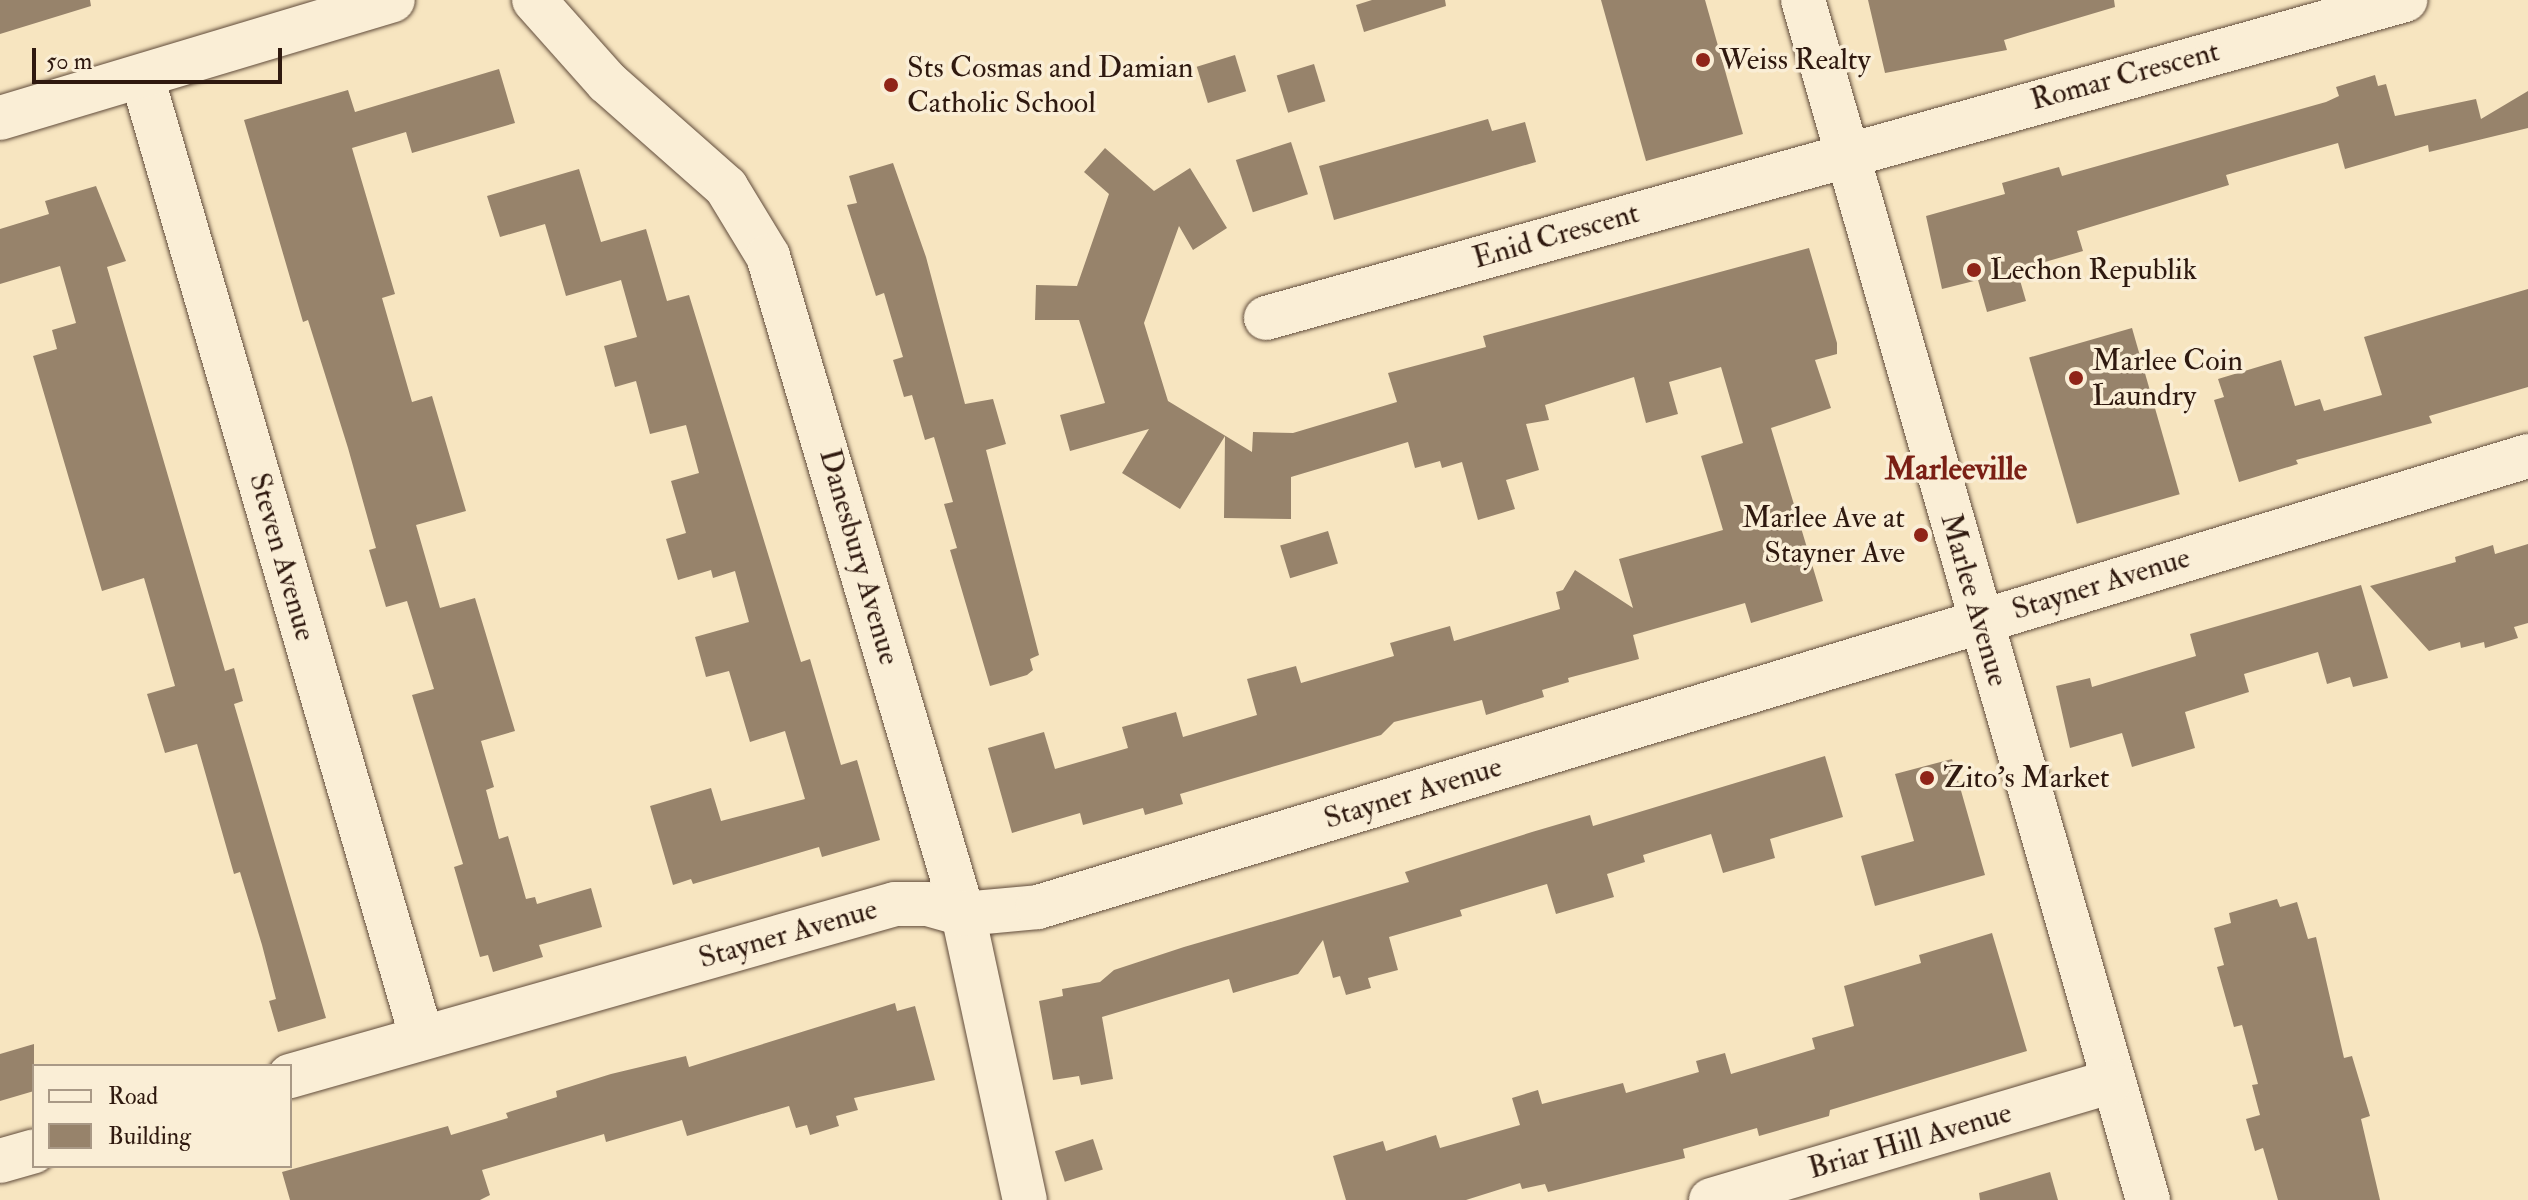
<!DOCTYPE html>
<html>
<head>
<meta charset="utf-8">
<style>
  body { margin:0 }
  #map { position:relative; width:2528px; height:1200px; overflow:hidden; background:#f7e5c0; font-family:"IM FELL Double Pica",serif }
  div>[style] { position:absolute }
  .building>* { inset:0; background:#97836b; transform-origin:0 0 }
  .roads { filter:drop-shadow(0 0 2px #614c3b) drop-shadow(0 0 2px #614c3b) }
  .minor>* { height:44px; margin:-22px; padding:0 22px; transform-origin:22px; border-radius:22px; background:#faeed6 }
  .dots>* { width:22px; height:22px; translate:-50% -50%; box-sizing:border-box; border:4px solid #faeed6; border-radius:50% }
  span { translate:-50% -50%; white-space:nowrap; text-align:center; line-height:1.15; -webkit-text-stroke:7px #faeed6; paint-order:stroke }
  .poi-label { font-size:30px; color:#2f190f }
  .left { translate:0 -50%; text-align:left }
  .right { translate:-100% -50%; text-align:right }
  .street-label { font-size:30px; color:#2f190f }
  .neighbourhood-label { font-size:32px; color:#7a1f14; font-weight:700 }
  .legend { position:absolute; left:32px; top:1064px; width:260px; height:104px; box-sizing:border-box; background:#faeed6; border:2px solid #a99986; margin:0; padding:10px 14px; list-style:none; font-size:24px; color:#2f190f }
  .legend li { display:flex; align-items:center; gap:16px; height:40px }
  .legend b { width:40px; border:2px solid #a99986 }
  .scale { position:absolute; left:32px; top:48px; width:250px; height:36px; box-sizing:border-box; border:4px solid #2f190f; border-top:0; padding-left:10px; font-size:24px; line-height:28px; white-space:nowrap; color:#2f190f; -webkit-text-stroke:6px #faeed6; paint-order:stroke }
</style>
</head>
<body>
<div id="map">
  <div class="building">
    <i style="clip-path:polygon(0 0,90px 0,91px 6px,0 34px)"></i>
    <i style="clip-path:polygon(1372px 0,1445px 0,1446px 6px,1364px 32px,1356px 5px)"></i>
    <i style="clip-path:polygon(1601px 0,1705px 0,1743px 134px,1646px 161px)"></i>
    <i style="clip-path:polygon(1868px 0,2114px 0,2115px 7px,2004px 40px,2007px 50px,1885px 73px)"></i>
    <i style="left:1235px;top:55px;width:38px;height:40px;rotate:73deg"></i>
    <i style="left:1314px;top:64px;width:39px;height:39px;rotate:73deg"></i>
    <i style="clip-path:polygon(499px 69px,515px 123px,412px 153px,406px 132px,352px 148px,395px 294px,382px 298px,412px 402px,432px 396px,466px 511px,416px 525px,440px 608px,475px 598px,515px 731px,481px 741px,494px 787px,486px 790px,499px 839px,508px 836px,526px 899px,535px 897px,537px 904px,591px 888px,602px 927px,539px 945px,543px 957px,493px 972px,488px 955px,480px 957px,454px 867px,463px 864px,412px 695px,434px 689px,407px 601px,386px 607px,369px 550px,376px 548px,348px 448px,308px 320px,303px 322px,244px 120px,348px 90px,355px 112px)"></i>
    <i style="clip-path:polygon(2375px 75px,2378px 86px,2386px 84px,2395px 116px,2476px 99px,2481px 119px,2528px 91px,2528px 128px,2429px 152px,2428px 145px,2345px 169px,2338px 143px,2226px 175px,2229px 185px,2077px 231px,2083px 251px,2017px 270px,2026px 301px,1987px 312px,1978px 280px,1942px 289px,1926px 216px,2005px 194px,2002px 183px,2059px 167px,2062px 176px,2326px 102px,2339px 96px,2336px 87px)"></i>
    <i style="clip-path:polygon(1488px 119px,1492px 131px,1525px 122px,1536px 162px,1334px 220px,1319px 166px)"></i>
    <i style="left:1291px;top:142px;width:55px;height:58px;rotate:72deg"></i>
    <i style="clip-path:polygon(1105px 148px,1154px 191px,1190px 168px,1227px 228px,1193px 250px,1179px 226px,1144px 323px,1168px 401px,1252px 452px,1253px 432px,1293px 433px,1397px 402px,1388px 373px,1486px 347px,1483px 336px,1809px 248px,1837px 343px,1837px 354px,1815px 360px,1831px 408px,1771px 428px,1823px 601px,1751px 623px,1745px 603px,1633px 635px,1639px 659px,1568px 678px,1569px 682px,1542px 690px,1544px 697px,1486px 715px,1482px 700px,1394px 722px,1381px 735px,1180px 794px,1183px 804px,1145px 815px,1143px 808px,1083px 825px,1080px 813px,1012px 833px,988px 748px,1044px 732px,1055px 769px,1128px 748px,1122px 727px,1176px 712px,1183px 737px,1257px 715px,1247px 679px,1296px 666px,1301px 683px,1394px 656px,1390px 643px,1450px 626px,1454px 641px,1560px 609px,1556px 592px,1563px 590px,1575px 570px,1633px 608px,1619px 559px,1723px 530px,1701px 456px,1743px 443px,1721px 367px,1669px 382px,1678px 414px,1646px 423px,1634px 377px,1545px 405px,1549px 420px,1526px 424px,1539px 470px,1506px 480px,1515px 509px,1478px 520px,1462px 462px,1442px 468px,1440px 461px,1415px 468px,1408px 442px,1291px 477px,1291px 519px,1224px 518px,1225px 436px,1180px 509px,1122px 473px,1149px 429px,1070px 451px,1060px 415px,1105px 403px,1079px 320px,1035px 320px,1036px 285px,1077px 286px,1109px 194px,1084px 172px)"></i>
    <i style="clip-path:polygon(893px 163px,926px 257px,965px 404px,993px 399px,1006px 444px,986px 450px,1039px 655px,1030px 659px,1033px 670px,1027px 675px,990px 686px,950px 550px,957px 548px,944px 504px,953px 502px,934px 437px,925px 440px,912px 395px,904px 397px,893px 360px,903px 357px,884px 293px,876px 296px,847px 205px,857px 203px,849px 176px)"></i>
    <i style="clip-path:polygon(579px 169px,601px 242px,646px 229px,667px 301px,689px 295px,801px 662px,810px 659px,841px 765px,857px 760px,880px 840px,822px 857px,819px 847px,693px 884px,691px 879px,673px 885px,650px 806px,711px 788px,721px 821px,805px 799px,785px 731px,750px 742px,729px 671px,706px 677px,695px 637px,749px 622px,735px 571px,713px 578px,711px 570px,678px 580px,666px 539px,686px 533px,671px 481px,699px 473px,686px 425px,650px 434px,636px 381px,615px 387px,604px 346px,637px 337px,621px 280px,566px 296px,545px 224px,500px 237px,487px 196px)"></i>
    <i style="clip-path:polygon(96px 186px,126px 261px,107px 267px,225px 671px,234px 668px,243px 701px,234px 704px,326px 1018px,278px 1032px,269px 1001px,276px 999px,262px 945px,240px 872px,234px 874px,197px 744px,165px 753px,147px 694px,175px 686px,144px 578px,102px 591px,33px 356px,57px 349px,52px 330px,76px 323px,60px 266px,0 284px,0 229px,49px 214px,45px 201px)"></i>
    <i style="clip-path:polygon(2528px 289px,2528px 387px,2429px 416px,2432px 423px,2296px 460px,2298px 464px,2239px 482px,2214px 400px,2224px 397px,2218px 379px,2281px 360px,2295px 406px,2320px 399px,2324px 411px,2382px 395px,2364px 337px)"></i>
    <i style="left:2132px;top:328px;width:173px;height:107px;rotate:74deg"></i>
    <i style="left:1328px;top:531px;width:34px;height:50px;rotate:73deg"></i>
    <i style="clip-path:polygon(2528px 544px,2528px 623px,2514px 627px,2518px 638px,2485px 648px,2484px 642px,2461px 648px,2460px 642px,2429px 651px,2370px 586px,2456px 562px,2455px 557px,2493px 545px,2495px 554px)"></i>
    <i style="clip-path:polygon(2361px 585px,2388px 678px,2353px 687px,2350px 677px,2327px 684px,2318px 652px,2244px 674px,2249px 692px,2185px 712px,2195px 748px,2132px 767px,2122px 733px,2070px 748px,2056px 686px,2090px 678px,2092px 687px,2196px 656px,2190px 634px)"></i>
    <i style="clip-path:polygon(1825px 756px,1843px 817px,1770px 839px,1775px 858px,1723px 873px,1711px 834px,1643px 855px,1645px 862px,1607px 874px,1614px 897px,1556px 914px,1547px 884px,1460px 910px,1462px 916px,1389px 937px,1398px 970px,1368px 978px,1371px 988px,1346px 995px,1340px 976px,1333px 978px,1323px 940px,1298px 974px,1233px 993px,1229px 979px,1102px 1017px,1113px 1079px,1081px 1085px,1079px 1076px,1053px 1080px,1039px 1001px,1063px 996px,1062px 989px,1100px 982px,1114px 970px,1184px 947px,1409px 882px,1405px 872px,1532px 832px,1590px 815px,1593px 826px)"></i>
    <i style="clip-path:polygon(1952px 759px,1985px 875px,1875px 906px,1861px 856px,1914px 841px,1895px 774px)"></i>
    <i style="clip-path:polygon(2277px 899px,2280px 907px,2297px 902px,2308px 939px,2316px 937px,2344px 1058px,2352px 1056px,2370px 1116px,2361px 1119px,2380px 1200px,2278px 1200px,2263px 1148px,2255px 1151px,2246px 1119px,2260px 1115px,2252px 1085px,2258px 1084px,2242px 1025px,2234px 1027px,2217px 967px,2224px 965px,2214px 928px,2231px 923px,2229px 913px)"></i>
    <i style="clip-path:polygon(1992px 933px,2027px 1051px,1830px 1110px,1829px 1116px,1759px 1136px,1757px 1128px,1683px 1149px,1685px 1158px,1548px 1192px,1545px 1184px,1522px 1189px,1520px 1183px,1466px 1200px,1346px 1200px,1333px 1156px,1383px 1141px,1386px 1151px,1436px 1135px,1440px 1148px,1520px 1125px,1512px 1098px,1538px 1090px,1542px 1104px,1623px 1083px,1626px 1093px,1699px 1072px,1696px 1061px,1725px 1053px,1731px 1074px,1815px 1049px,1812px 1038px,1854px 1026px,1844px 986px,1921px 963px,1919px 955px)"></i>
    <i style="clip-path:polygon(895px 1003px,897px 1011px,915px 1006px,935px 1080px,854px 1098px,858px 1110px,836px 1116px,839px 1126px,810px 1135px,807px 1125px,796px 1128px,789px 1106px,687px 1136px,682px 1120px,606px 1142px,604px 1134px,482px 1170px,490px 1195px,480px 1200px,290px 1200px,282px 1172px,448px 1126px,451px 1135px,508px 1118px,506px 1113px,557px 1097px,556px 1091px,611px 1074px,686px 1056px,689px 1067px)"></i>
    <i style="clip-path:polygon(34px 1044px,34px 1091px,0 1101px,0 1054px)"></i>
    <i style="left:1093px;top:1139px;width:32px;height:40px;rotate:72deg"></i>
    <i style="clip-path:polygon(2050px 1172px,2058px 1200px,1980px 1200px,1979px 1193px)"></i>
  </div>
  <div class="roads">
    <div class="minor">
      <i style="left:534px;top:0;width:110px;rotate:48.3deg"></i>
      <i style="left:607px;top:82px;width:159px;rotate:41.4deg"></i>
      <i style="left:726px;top:187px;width:81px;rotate:58.7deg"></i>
      <i style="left:768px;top:256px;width:686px;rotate:73.49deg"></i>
      <i style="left:963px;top:914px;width:293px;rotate:77.8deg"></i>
      <i style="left:1803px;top:0;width:1249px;rotate:73.96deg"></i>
      <i style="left:142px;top:77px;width:1001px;rotate:73.76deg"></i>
      <i style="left:0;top:118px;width:410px;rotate:-16.7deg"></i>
      <i style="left:1266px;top:318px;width:1183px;rotate:-15.6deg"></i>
      <i style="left:290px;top:1076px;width:629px;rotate:-15.87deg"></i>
      <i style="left:895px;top:904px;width:33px"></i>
      <i style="left:928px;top:904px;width:36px;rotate:16deg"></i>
      <i style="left:963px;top:914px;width:75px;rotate:-5.3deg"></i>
      <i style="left:1038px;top:907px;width:1557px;rotate:-16.84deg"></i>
      <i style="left:0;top:1161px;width:35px;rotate:-16deg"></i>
      <i style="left:1711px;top:1200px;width:416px;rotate:-16.5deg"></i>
    </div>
  </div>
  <div class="dots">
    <i style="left:1703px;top:60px;background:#8f2418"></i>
    <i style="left:891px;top:85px;background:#8f2418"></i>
    <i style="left:1974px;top:270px;background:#8f2418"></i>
    <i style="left:2076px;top:378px;background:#8f2418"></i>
    <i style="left:1921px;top:535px;background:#8f2418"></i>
    <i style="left:1927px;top:778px;background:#8f2418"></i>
  </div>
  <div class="poi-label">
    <span class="left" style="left:1719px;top:60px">Weiss Realty</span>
    <span class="left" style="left:907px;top:85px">Sts Cosmas and Damian<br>Catholic School</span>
    <span class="left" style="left:1990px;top:270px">Lechon Republik</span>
    <span class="left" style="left:2092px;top:378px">Marlee Coin<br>Laundry</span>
    <span class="right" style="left:1905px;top:535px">Marlee Ave at<br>Stayner Ave</span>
    <span class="left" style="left:1943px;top:778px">Zito's Market</span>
  </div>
  <div class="street-label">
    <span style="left:2125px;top:76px;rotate:-15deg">Romar Crescent</span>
    <span style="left:1556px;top:236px;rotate:-16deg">Enid Crescent</span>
    <span style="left:282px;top:557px;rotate:74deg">Steven Avenue</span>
    <span style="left:859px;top:557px;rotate:74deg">Danesbury Avenue</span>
    <span style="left:2101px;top:584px;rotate:-17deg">Stayner Avenue</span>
    <span style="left:1974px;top:600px;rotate:74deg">Marlee Avenue</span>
    <span style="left:1413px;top:793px;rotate:-17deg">Stayner Avenue</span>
    <span style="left:788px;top:934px;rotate:-16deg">Stayner Avenue</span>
    <span style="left:1910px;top:1141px;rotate:-16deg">Briar Hill Avenue</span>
  </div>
  <div class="neighbourhood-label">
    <span style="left:1956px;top:469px">Marleeville</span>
  </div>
  <ul class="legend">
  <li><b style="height:10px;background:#faeed6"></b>Road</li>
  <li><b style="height:22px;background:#97836b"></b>Building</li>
  </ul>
  <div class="scale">50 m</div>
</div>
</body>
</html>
